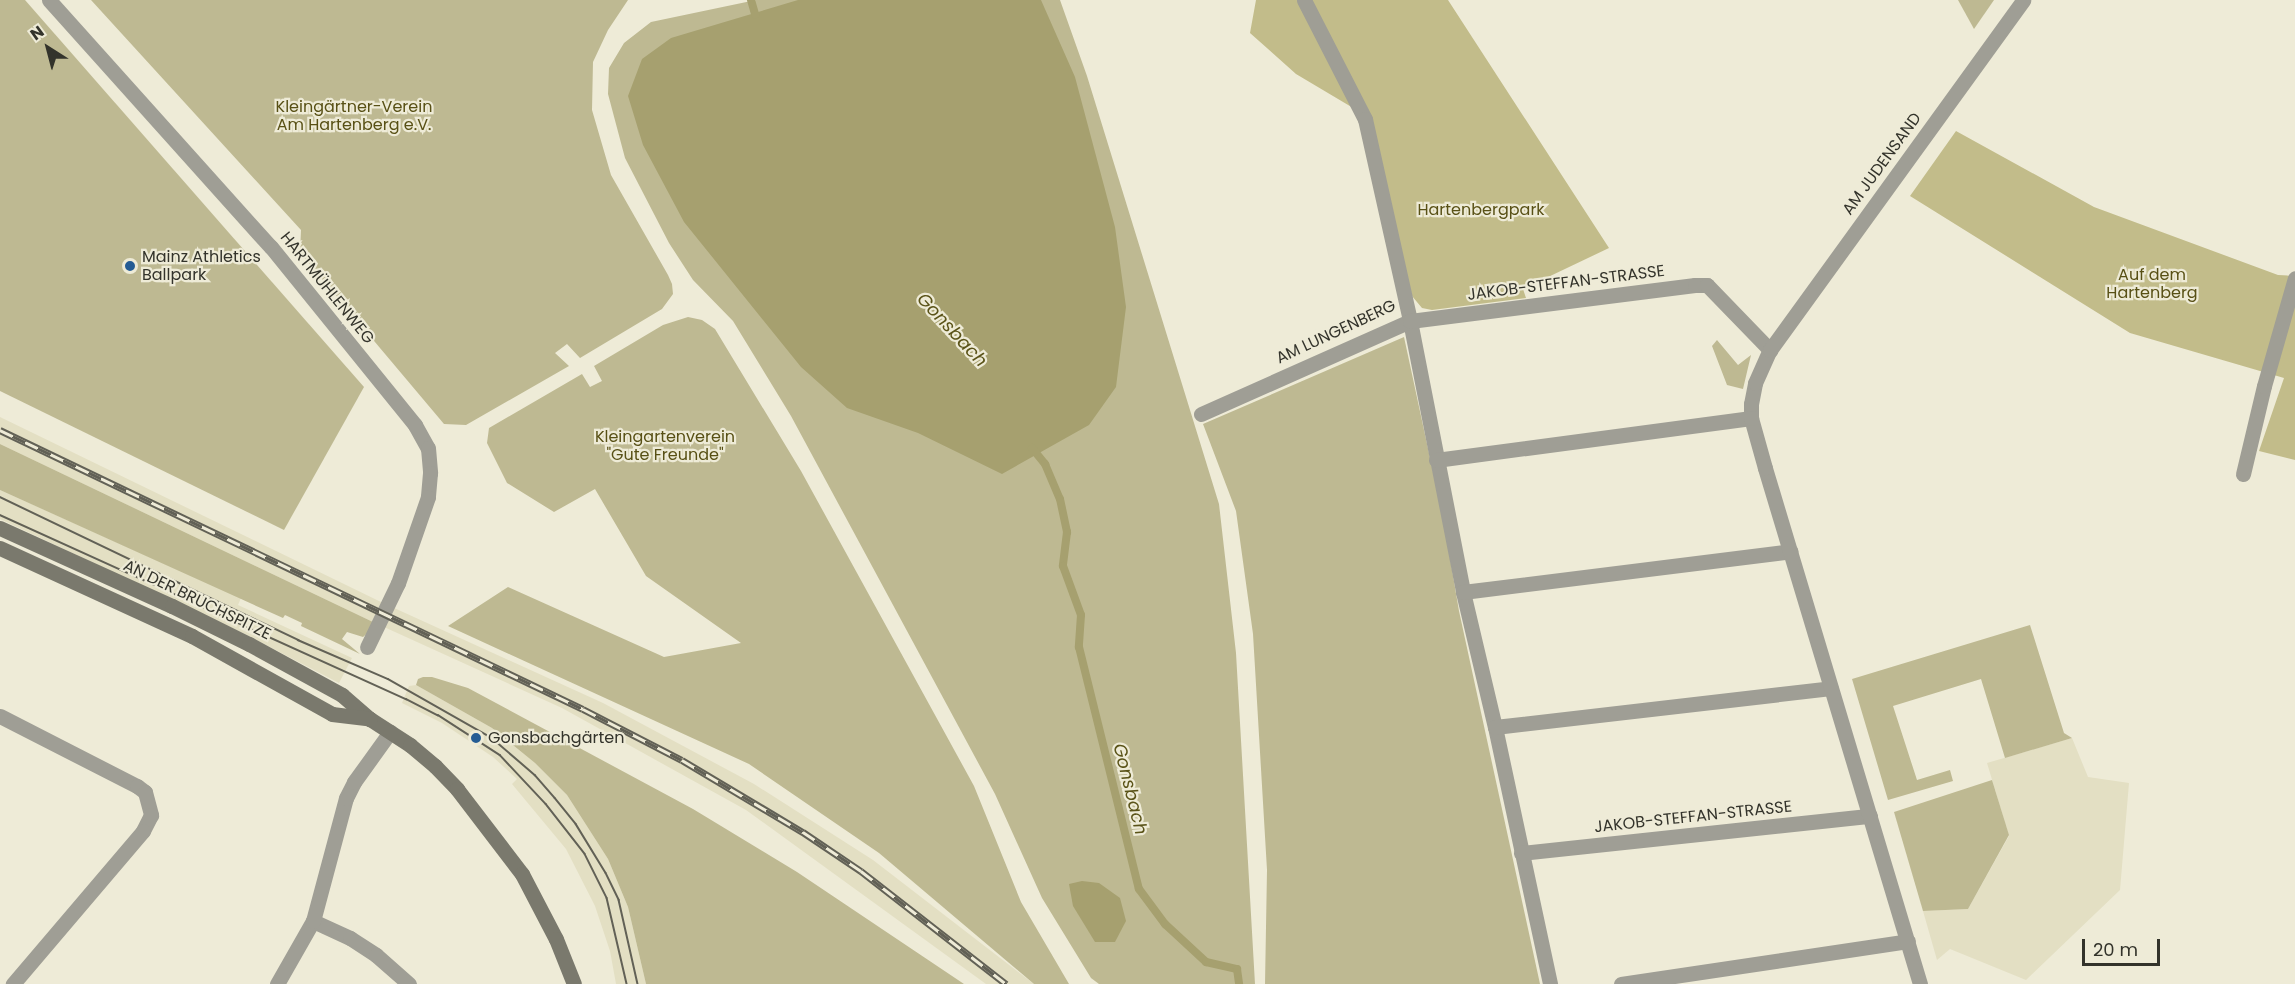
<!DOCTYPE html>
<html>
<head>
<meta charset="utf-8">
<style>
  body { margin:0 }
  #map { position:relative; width:2295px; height:984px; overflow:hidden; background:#eeebd7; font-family:Poppins,sans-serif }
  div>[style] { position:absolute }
  .built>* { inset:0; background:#e3dfc3 }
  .green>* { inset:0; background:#beb992 }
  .forest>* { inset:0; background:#c2bc8a }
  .water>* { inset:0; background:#a6a06f }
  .stream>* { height:8px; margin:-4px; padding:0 4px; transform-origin:4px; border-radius:4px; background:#a6a06f }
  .street>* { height:15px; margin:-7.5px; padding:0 7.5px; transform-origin:7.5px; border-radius:7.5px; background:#9f9e95 }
  .secondary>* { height:15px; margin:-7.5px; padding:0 7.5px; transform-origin:7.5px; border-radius:7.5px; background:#7a796d }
  .tram>* { height:1.5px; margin:-0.75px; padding:0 0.75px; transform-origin:0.75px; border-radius:0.75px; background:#626156 }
  .rail>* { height:7px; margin-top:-3.5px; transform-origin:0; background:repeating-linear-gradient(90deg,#eeebd7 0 14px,#626156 0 28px); box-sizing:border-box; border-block:2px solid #626156 }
  .dots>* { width:16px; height:16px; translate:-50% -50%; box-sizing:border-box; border:3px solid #eeebd7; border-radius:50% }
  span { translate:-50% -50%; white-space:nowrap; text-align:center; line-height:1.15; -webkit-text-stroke:4.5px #eeebd7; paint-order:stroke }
  .park-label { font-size:16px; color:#585015 }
  .street-label { font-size:16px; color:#33332b }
  .poi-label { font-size:16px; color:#33332b }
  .left { translate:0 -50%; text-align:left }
  .water-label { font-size:18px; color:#5a5318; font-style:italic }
  .north { position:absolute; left:18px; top:18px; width:60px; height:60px; -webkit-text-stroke:4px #eeebd7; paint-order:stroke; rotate:324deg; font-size:16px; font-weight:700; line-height:24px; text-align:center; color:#33332b }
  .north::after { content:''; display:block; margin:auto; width:21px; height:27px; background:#33332b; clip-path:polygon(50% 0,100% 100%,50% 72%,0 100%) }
  .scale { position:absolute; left:2082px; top:939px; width:78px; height:27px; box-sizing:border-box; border:3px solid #33332b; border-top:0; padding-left:8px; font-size:18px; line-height:21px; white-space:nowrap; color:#33332b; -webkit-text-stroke:4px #eeebd7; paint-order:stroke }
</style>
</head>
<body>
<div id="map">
  <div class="built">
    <i style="clip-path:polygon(0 417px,381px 602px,603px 703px,754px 784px,873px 860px,1034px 984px,986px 984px,746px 810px,562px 708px,373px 622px,0 444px)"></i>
    <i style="clip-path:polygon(0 490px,241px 598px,238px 605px,352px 658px,339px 683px,245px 634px,0 519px)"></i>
    <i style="clip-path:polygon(416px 685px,492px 728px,535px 763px,567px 795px,608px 859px,628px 907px,646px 984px,616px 984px,610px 951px,595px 906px,566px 849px,512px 784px,517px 779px,493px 757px,442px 723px,402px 703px,409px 686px)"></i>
    <i style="clip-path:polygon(2072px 738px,2088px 777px,2129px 783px,2120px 890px,2026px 980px,1950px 949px,1937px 960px,1923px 911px,1968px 909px,2009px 836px,1987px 763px)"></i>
  </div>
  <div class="green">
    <i style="clip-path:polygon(0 0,25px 0,364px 387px,284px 530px,0 391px)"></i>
    <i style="clip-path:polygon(91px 0,628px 0,608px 30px,593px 62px,592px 110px,611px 175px,668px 275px,672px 284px,673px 294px,662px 309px,580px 358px,567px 344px,555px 353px,569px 366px,466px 425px,444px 424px,300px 253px,301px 230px)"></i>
    <i style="clip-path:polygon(756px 0,1060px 0,1087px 76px,1219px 504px,1236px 653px,1255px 984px,1099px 984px,1091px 978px,1042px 898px,995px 794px,791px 416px,733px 321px,693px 280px,669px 243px,625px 158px,608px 94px,609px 68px,624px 43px,651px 22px)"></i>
    <i style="clip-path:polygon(1958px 0,1994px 0,1974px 29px)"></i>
    <i style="clip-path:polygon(688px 317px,702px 320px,715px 329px,801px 471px,974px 786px,1021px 902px,1069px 984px,1034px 984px,879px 853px,749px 764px,448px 626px,508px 587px,664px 657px,741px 643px,646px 576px,595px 489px,554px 512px,507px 483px,487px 443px,489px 428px,582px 374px,590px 387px,602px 381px,594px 366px,663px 325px)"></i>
    <i style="clip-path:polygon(1404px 337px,1444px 523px,1459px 611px,1540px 984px,1265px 984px,1267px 870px,1253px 634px,1236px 511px,1203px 424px)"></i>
    <i style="clip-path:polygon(1717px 340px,1738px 365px,1751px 355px,1743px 389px,1727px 385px,1712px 346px)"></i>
    <i style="clip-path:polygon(0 444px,373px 622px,370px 631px,363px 637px,347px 632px,342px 639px,360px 654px,301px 626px,302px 623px,285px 615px,283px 618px,0 490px)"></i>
    <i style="clip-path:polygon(2030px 625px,2064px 733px,2072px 738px,2005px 758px,1981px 679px,1893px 706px,1917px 780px,1950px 770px,1953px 781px,1888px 800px,1852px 679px)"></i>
    <i style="clip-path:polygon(423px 677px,432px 677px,468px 688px,693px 809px,797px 872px,964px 984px,646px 984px,628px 907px,608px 859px,567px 795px,535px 763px,492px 728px,416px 685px,418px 679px)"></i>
    <i style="clip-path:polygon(1992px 780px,2009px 835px,1968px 909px,1923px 911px,1894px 812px)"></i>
  </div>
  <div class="forest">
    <i style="clip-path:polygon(1256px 0,1448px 0,1609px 248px,1523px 289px,1526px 298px,1432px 310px,1422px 308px,1412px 296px,1370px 118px,1296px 74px,1250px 33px)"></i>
    <i style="clip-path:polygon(1956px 131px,2094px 207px,2278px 275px,2295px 276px,2295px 460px,2259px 451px,2284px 378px,2130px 333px,1910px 196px)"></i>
  </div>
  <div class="water">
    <i style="clip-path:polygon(798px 0,1041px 0,1075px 77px,1115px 227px,1126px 307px,1116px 387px,1089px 425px,1002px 474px,918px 433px,847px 408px,801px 367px,684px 222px,643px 145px,628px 96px,642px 59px,671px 38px)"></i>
    <i style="clip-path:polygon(1082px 881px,1099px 883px,1120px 898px,1126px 921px,1115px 942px,1095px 942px,1073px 906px,1069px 884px)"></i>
  </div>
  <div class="stream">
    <i style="left:751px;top:0;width:15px;rotate:74deg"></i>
    <i style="left:1032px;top:448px;width:21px;rotate:51deg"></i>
    <i style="left:1045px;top:464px;width:38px;rotate:67deg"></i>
    <i style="left:1060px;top:499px;width:34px;rotate:78deg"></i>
    <i style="left:1067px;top:532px;width:34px;rotate:97deg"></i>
    <i style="left:1063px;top:566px;width:52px;rotate:69.8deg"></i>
    <i style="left:1081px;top:615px;width:32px;rotate:94deg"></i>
    <i style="left:1079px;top:647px;width:249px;rotate:76.1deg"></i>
    <i style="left:1139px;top:889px;width:44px;rotate:53.4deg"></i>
    <i style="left:1165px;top:924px;width:56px;rotate:42.8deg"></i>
    <i style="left:1206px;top:962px;width:32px;rotate:13deg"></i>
    <i style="left:1237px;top:969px;width:15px;rotate:82deg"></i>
  </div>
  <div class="street">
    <i style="left:49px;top:0;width:332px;rotate:48.1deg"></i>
    <i style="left:271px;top:247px;width:229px;rotate:51deg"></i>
    <i style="left:415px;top:425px;width:26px;rotate:61deg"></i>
    <i style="left:428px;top:448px;width:25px;rotate:85deg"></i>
    <i style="left:430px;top:473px;width:24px;rotate:95deg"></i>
    <i style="left:428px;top:497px;width:91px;rotate:109.2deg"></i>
    <i style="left:398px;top:583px;width:71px;rotate:115.8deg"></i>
    <i style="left:1304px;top:0;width:134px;rotate:62.9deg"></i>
    <i style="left:1365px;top:119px;width:207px;rotate:77.4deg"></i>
    <i style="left:1410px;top:321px;width:276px;rotate:78.9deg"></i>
    <i style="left:1463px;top:592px;width:139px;rotate:76.7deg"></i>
    <i style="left:1495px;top:727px;width:263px;rotate:77.9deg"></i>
    <i style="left:1201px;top:414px;width:229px;rotate:-24deg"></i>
    <i style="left:1410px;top:321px;width:287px;rotate:-7.2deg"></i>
    <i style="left:1695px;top:285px;width:12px"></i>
    <i style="left:1707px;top:285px;width:91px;rotate:45.9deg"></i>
    <i style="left:1436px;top:460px;width:318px;rotate:-7.6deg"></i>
    <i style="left:2243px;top:474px;width:90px;rotate:-76.6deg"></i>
    <i style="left:2264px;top:386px;width:112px;rotate:-74deg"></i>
    <i style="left:1463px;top:592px;width:330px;rotate:-7.1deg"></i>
    <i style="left:0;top:716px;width:154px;rotate:27.1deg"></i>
    <i style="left:137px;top:786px;width:10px;rotate:37deg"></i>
    <i style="left:145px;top:792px;width:24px;rotate:75deg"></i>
    <i style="left:151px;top:815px;width:18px;rotate:117deg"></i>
    <i style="left:143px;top:831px;width:201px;rotate:130.4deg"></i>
    <i style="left:1495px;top:727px;width:338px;rotate:-6.6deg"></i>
    <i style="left:1521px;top:853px;width:351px;rotate:-6.1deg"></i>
    <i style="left:313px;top:921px;width:41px;rotate:24.7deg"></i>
    <i style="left:350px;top:938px;width:31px;rotate:33deg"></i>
    <i style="left:376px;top:955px;width:44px;rotate:41.3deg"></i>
    <i style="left:277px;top:984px;width:73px;rotate:-60.3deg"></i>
    <i style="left:313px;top:921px;width:127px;rotate:-75deg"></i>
    <i style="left:346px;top:798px;width:18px;rotate:-63deg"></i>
    <i style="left:354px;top:782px;width:62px;rotate:-54.2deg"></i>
    <i style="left:1621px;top:984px;width:290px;rotate:-8.5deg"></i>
    <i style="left:1920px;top:984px;width:539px;rotate:-106.72deg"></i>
    <i style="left:1765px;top:468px;width:52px;rotate:-105.6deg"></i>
    <i style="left:1751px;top:418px;width:14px;rotate:-90deg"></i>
    <i style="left:1751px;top:404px;width:21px;rotate:-79deg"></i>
    <i style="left:1755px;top:383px;width:36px;rotate:-66deg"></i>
    <i style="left:1770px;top:350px;width:432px;rotate:-54.1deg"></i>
  </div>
  <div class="secondary">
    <i style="left:0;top:528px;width:189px;rotate:24.4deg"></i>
    <i style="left:172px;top:606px;width:86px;rotate:26.3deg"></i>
    <i style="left:249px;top:644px;width:106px;rotate:28.7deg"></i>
    <i style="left:342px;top:695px;width:37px;rotate:41deg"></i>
    <i style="left:370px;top:719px;width:48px;rotate:33deg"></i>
    <i style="left:410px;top:745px;width:33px;rotate:40deg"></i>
    <i style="left:435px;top:766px;width:32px;rotate:46deg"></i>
    <i style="left:457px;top:789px;width:107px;rotate:52.6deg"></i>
    <i style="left:522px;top:874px;width:73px;rotate:62.4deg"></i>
    <i style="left:556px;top:939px;width:48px;rotate:68.2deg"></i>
    <i style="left:0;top:548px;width:211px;rotate:24.6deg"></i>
    <i style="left:192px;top:636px;width:160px;rotate:29.1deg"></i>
    <i style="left:332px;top:714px;width:38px;rotate:7deg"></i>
  </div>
  <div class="tram">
    <i style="left:0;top:497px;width:331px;rotate:25.6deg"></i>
    <i style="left:298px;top:640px;width:98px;rotate:23.4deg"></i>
    <i style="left:388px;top:679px;width:120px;rotate:29.6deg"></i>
    <i style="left:492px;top:738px;width:57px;rotate:40.7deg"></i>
    <i style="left:535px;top:775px;width:30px;rotate:49deg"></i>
    <i style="left:555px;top:798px;width:33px;rotate:51deg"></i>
    <i style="left:576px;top:824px;width:57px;rotate:58.5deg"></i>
    <i style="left:606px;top:873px;width:30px;rotate:64deg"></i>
    <i style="left:619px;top:900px;width:86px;rotate:77.3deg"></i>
    <i style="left:0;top:515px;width:446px;rotate:24.4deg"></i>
    <i style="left:406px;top:699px;width:36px;rotate:27deg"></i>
    <i style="left:438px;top:715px;width:74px;rotate:32.8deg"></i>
    <i style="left:500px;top:755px;width:67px;rotate:46.8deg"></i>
    <i style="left:546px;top:804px;width:63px;rotate:52deg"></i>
    <i style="left:585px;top:854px;width:49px;rotate:63.4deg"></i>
    <i style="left:607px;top:898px;width:88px;rotate:76.9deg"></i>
  </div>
  <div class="rail">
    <i style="left:0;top:430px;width:646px;rotate:25.57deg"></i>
    <i style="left:583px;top:709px;width:111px;rotate:27.3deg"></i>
    <i style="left:682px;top:760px;width:141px;rotate:30.8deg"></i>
    <i style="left:803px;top:832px;width:70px;rotate:33.9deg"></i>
    <i style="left:861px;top:871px;width:184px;rotate:37.9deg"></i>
  </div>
  <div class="dots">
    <i style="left:130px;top:266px;background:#255c94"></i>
    <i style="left:476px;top:738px;background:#255c94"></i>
  </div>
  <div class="park-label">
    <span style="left:354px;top:116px">Kleingärtner-Verein<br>Am Hartenberg e.V.</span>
    <span style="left:1481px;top:210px">Hartenbergpark</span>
    <span style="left:2152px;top:284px">Auf dem<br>Hartenberg</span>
    <span style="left:665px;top:446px">Kleingartenverein<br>"Gute Freunde"</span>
  </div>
  <div class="street-label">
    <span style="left:1882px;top:164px;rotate:-54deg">AM JUDENSAND</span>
    <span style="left:1566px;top:283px;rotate:-7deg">JAKOB-STEFFAN-STRASSE</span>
    <span style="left:327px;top:288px;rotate:51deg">HARTMÜHLENWEG</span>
    <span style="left:1336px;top:332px;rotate:-25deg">AM LUNGENBERG</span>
    <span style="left:197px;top:600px;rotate:26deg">AN DER BRUCHSPITZE</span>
    <span style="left:1693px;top:817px;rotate:-6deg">JAKOB-STEFFAN-STRASSE</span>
  </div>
  <div class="poi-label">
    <span class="left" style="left:142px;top:266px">Mainz Athletics<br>Ballpark</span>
    <span class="left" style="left:488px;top:738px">Gonsbachgärten</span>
  </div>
  <div class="water-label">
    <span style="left:952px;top:330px;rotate:47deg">Gonsbach</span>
    <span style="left:1130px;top:789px;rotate:76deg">Gonsbach</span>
  </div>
  <div class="north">N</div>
  <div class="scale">20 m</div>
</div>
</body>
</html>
